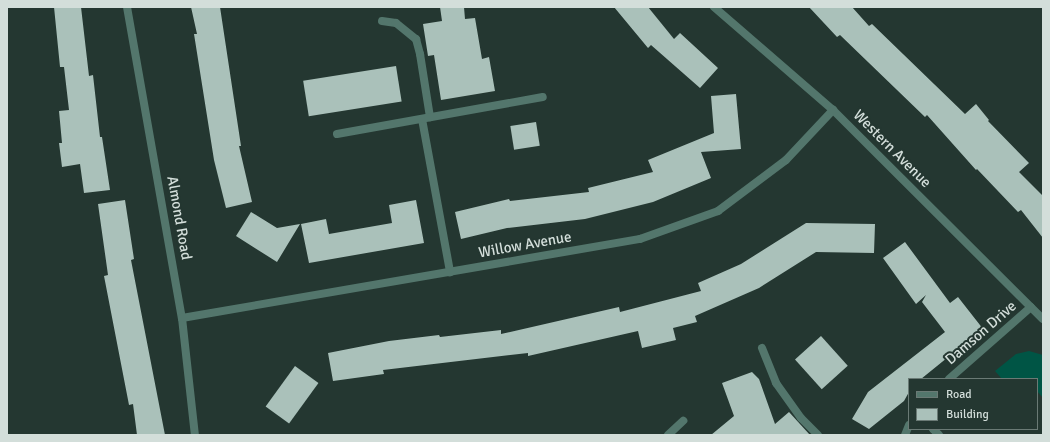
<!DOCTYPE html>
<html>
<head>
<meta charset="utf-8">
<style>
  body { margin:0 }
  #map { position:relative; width:1050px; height:442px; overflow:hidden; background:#243731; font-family:Signika,sans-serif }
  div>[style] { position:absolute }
  .green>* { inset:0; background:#005545 }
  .building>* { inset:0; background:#aac1ba; transform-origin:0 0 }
  .service>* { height:8px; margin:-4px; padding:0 4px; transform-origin:4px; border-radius:4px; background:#53766c }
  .minor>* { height:8px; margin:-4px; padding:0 4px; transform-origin:4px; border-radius:4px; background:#53766c }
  span { translate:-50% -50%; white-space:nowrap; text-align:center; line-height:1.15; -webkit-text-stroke:4px #243731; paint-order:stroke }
  .street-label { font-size:15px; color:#d3deda }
  .frame { position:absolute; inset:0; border:8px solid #d3deda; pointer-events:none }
  .legend { position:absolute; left:908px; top:378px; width:130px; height:52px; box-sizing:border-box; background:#243731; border:1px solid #6a7a75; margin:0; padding:5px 7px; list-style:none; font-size:12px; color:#d3deda }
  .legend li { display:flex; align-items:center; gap:8px; height:20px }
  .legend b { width:20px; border:1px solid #6a7a75 }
</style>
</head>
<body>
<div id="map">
  <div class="green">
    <i style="clip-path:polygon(1029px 351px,1043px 355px,1043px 398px,1037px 391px,1037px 379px,1002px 379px,995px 371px,1016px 354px)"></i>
  </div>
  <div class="building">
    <i style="clip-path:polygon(54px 7px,81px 7px,89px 76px,93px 75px,100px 137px,102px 137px,110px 190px,84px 193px,80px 164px,62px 167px,59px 143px,62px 143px,59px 111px,69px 110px,64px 67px,60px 67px)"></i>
    <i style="clip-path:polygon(191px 7px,220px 7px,241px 146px,239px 146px,252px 202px,226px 208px,214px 160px,194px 34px,197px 34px)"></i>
    <i style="clip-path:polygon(440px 7px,464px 7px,465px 19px,475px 18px,482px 59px,489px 57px,495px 91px,441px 100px,434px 55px,428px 56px,423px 24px,442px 21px)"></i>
    <i style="clip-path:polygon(614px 7px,648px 7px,674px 39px,680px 33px,718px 68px,700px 88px,651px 45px,648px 48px)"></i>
    <i style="clip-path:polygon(809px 7px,852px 7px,869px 26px,872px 24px,965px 114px,976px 104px,989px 120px,988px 121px,1029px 163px,1019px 172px,1043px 196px,1043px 238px,1021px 210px,1018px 212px,977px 169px,976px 170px,927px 115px,925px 117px,840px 35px,837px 37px)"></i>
    <i style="left:396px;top:66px;width:36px;height:94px;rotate:81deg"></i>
    <i style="clip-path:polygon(736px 94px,741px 149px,701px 152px,711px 178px,653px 202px,585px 219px,507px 228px,461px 239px,455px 212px,509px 199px,510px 201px,589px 192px,588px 188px,653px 172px,648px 160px,714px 133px,711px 96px)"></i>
    <i style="left:536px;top:122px;width:24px;height:26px;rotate:81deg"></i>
    <i style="clip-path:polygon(125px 200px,134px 259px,131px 260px,165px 435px,137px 435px,133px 404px,129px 405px,104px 276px,108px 275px,98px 204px)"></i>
    <i style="clip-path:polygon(416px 200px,424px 243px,309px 263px,301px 224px,326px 219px,329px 234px,392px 223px,389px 205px)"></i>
    <i style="clip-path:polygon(251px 212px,277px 228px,300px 224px,277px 262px,236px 236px)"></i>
    <i style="clip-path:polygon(806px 223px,875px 224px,874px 253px,816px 252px,759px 288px,695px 316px,697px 322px,673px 328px,676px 340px,642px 348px,638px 331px,528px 356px,528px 353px,383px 370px,384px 374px,333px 381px,328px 353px,389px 341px,439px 335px,440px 337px,501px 330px,501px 334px,619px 307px,620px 312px,701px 291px,698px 283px,741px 264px)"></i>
    <i style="clip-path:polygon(905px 242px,950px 303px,958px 297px,987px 334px,961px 353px,958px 349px,921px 379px,909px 378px,909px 392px,904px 401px,869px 429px,852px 419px,868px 392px,945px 332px,922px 302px,926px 295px,916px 304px,883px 258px)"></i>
    <i style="left:821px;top:336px;width:40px;height:35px;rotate:48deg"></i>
    <i style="left:295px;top:366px;width:29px;height:50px;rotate:36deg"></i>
    <i style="clip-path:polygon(752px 372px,759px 379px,775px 424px,789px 412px,810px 435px,711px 435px,734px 416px,722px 383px)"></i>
  </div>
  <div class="service">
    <i style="left:382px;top:21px;width:14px;rotate:8deg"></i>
    <i style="left:396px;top:23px;width:26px;rotate:39deg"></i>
    <i style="left:416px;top:39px;width:16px;rotate:75deg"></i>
    <i style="left:420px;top:54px;width:64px;rotate:81deg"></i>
    <i style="left:422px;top:119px;width:156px;rotate:79.6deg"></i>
    <i style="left:337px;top:134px;width:209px;rotate:-10.2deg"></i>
    <i style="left:934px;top:430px;width:7px;rotate:45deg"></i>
  </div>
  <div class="minor">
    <i style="left:127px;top:7px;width:316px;rotate:80deg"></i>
    <i style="left:182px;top:318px;width:118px;rotate:83.7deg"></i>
    <i style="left:714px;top:7px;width:157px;rotate:40.9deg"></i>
    <i style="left:833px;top:110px;width:296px;rotate:44.9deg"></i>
    <i style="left:182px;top:318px;width:465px;rotate:-9.8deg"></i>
    <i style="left:640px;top:239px;width:83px;rotate:-19.7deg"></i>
    <i style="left:718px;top:211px;width:85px;rotate:-36.9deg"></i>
    <i style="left:786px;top:160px;width:69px;rotate:-46.8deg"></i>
    <i style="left:762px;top:348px;width:38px;rotate:68deg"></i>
    <i style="left:776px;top:383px;width:43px;rotate:54.5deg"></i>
    <i style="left:801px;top:418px;width:24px;rotate:45deg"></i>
    <i style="left:949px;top:379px;width:109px;rotate:-41.3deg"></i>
    <i style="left:933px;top:429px;width:1px;rotate:45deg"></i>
    <i style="left:668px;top:435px;width:21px;rotate:-43deg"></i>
    <i style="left:905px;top:435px;width:11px;rotate:-68deg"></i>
  </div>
  <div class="street-label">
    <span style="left:892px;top:149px;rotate:45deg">Western Avenue</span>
    <span style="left:179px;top:218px;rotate:80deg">Almond Road</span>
    <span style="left:525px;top:245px;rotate:-10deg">Willow Avenue</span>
    <span style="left:981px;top:333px;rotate:-41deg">Damson Drive</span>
  </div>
  <div class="frame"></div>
  <ul class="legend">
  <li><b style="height:5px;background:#53766c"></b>Road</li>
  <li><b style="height:11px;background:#aac1ba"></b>Building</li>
  </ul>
</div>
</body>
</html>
